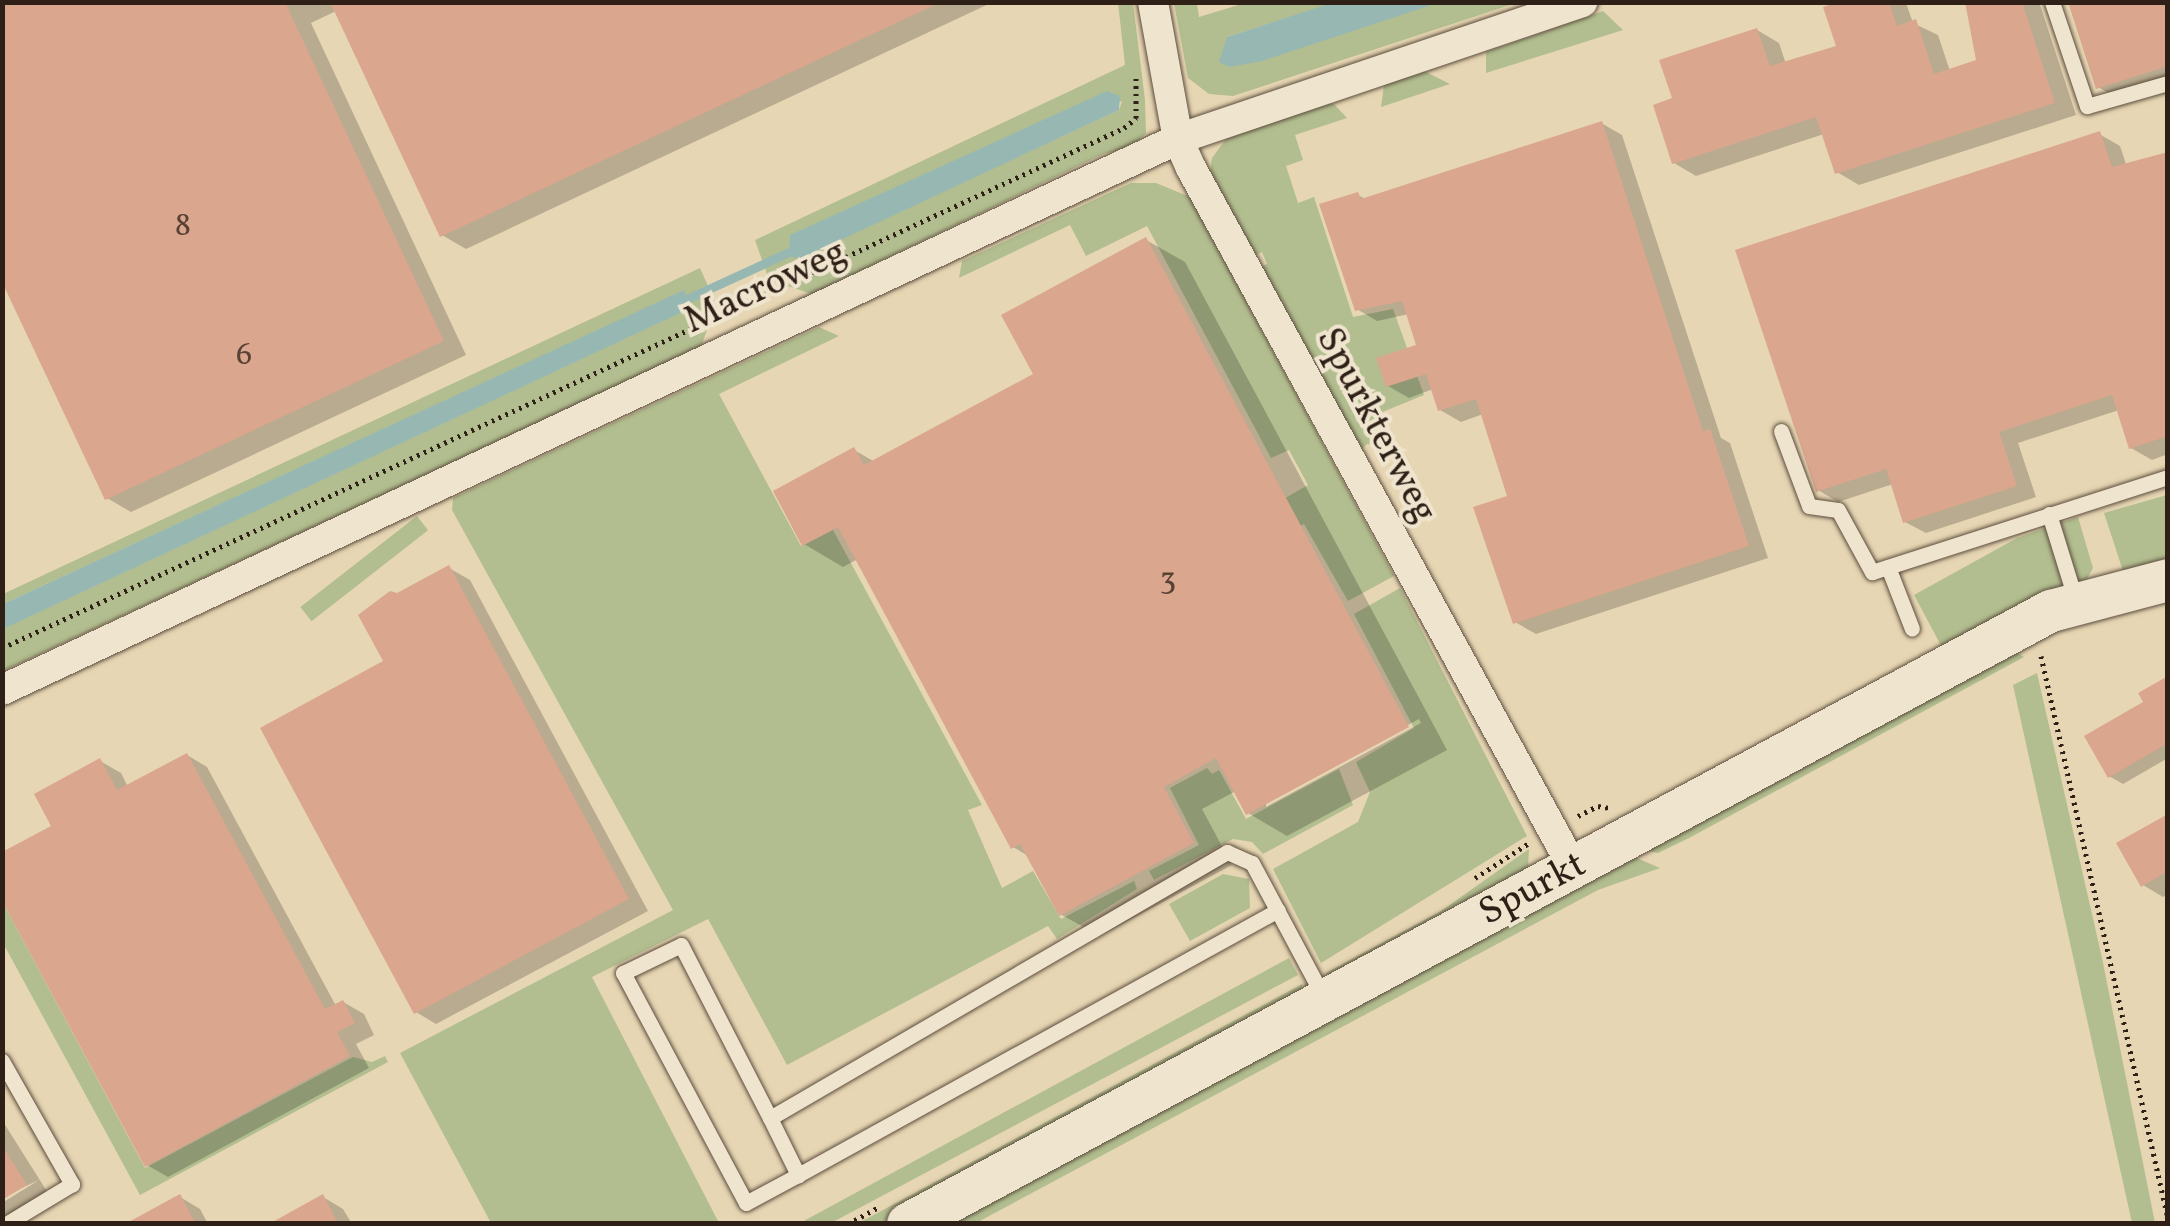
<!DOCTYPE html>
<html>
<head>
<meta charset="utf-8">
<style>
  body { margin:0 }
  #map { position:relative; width:2170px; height:1226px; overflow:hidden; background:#e7d6b3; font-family:Vollkorn,serif }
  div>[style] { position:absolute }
  .green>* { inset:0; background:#b2be8f; transform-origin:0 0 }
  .water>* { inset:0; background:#97b8b2 }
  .shadow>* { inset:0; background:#0003 }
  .stream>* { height:9px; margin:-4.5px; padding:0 4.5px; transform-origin:4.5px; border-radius:4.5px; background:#97b8b2 }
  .building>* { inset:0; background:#daa68e }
  .path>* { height:5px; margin-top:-2.5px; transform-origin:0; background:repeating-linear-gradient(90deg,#2e1f17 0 2.5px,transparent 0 7.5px) }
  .roads { filter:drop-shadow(0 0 2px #5c4d3e) drop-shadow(0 0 2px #5c4d3e) }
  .lane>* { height:15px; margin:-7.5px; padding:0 7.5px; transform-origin:7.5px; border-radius:7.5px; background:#efe4ce }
  .street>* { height:30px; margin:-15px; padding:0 15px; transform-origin:15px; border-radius:15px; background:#efe4ce }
  .secondary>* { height:42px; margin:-21px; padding:0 21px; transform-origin:21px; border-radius:21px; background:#efe4ce }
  span { translate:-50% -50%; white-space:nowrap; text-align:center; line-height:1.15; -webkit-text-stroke:8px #efe4ce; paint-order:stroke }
  .number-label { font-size:32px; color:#594135 }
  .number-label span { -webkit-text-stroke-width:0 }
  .street-label { font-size:38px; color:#2e1f17 }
  .frame { position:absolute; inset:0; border:5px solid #2e1f17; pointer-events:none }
</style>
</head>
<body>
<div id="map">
  <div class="green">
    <i style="clip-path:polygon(evenodd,1118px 3px,1133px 3px,1145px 100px,1146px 133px,1131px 147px,1103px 154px,812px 294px,769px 280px,755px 240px,1125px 65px,1118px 3px,1122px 101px,1119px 110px,792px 261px,1122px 101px)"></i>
    <i style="clip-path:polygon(1174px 3px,1197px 3px,1199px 17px,1245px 3px,1335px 3px,1227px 37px,1230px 67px,1438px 3px,1516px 3px,1233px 96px,1209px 94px,1188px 78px)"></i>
    <i style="clip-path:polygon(1603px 11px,1623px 30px,1486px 73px,1486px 52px)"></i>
    <i style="clip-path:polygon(1422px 70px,1450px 84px,1381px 107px,1384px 85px)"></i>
    <i style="clip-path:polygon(1322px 103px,1334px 104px,1347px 118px,1295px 135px,1303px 160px,1286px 166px,1298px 203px,1314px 197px,1353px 317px,1393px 309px,1424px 395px,1380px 413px,1392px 447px,1367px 444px,1359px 452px,1258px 268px,1267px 264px,1262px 252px,1254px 256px,1209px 179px,1212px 158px,1226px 139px)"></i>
    <i style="clip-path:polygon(1131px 183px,1156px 183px,1190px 197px,1394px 576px,1348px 601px,1304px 524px,1267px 543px,1254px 516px,1308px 485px,1289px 450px,1271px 458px,1147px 226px,1086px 256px,1070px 225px,959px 278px,962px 261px)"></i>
    <i style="clip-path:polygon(700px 268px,716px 304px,701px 347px,3px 671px,2px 629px,690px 308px,684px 291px,3px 604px,3px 594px)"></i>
    <i style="clip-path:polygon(819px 327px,839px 336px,719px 394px,801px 546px,833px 530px,982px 805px,968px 810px,1002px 888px,1033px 871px,1061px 919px,1134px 881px,1137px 889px,1057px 939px,1048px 926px,787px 1065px,708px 919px,592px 977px,719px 1223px,491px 1223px,400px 1053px,673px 910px,452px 510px,453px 498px)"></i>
    <i style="clip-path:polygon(2167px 495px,2167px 564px,2124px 574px,2104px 513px)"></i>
    <i style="left:417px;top:516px;width:18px;height:148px;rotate:52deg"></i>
    <i style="clip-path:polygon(2078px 517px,2093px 568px,2086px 581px,1945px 653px,1914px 595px,2017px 538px)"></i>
    <i style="clip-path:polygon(1400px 588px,1527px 836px,1321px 963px,1273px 869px,1358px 822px,1370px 792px,1356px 762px,1414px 728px,1354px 614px)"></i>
    <i style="clip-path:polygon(2016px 652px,2024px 657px,1689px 838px,1658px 853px,1643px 850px)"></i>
    <i style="clip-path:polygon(2037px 673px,2102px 958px,2155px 1223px,2132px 1223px,2013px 685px)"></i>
    <i style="clip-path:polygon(1207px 768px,1212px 774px,1219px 770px,1246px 819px,1339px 769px,1353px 805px,1263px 854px,1252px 842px,1233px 839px,1154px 880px,1149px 871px,1199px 845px,1170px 788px)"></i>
    <i style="clip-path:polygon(1529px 849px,1528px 869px,1329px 977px,1326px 973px,1441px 911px)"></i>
    <i style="clip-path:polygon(1632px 856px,1660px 868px,1598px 890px,976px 1223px,952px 1224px)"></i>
    <i style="clip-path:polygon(1223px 874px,1249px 879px,1250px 908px,1190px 941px,1169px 904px)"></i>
    <i style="clip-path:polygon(2px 901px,145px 1168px,353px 1057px,372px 1062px,385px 1056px,388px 1062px,140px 1195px,3px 943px)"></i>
    <i style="clip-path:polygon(1289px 958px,1298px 975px,831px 1223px,800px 1223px)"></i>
    <i style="clip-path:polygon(1302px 984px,1303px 998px,956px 1186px,886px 1223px,857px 1224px)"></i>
  </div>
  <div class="water">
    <i style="clip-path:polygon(1335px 2px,1438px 3px,1262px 61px,1230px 67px,1219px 62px,1227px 37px)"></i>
    <i style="clip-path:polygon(1107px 91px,1120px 96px,1119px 110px,800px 259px,789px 256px,790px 235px)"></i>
    <i style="clip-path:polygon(684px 290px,691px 308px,3px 629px,3px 604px)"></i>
  </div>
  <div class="shadow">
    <i style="clip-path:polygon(2px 2px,993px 2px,466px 249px,442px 235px,336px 11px,311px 23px,466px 355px,131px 512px,107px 498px)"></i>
    <i style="clip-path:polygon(1846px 2px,1906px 3px,1913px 23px,1938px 35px,1950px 71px,1979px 61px,1969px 2px,2039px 2px,2076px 115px,1859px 185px,1837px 172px,1824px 134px,1696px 176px,1674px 163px,1675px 100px,1757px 30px,1779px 43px,1786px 64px,1839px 48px)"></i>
    <i style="clip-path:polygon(2168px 2px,2168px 84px,2119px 99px,2098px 87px)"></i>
    <i style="clip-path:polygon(1601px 123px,1622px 135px,1721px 438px,1730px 443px,1768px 558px,1536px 634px,1515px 622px,1510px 497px,1483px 414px,1461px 422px,1440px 410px,1433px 389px,1409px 398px,1388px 386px,1419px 346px,1409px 314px,1377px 321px,1357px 309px,1358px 195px,1367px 200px)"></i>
    <i style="clip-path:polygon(2099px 134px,2120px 146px,2168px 291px,2168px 454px,2152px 460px,2131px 448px,2119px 410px,2018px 443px,2036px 497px,1926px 533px,1905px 522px,1893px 484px,1838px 502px,1818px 490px)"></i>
    <i style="clip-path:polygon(evenodd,1146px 240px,1185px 262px,1447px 750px,1287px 836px,1248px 813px,1236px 791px,1202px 809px,1232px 865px,1100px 936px,1060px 914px,1030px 857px,1013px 847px,858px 559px,843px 567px,804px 544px,854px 450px,875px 462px,1036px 375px,1146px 240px,1419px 719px,1421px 723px,1266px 807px,1266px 802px,1419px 719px)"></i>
    <i style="clip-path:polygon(449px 568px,470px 580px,648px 911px,436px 1024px,416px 1012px,387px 662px,398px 596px)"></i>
    <i style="clip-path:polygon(2168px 684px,2168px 758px,2123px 784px,2109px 776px,2147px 703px)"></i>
    <i style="clip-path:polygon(187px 755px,207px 767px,336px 1006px,343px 1002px,364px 1014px,374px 1035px,356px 1044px,369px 1068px,168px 1177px,147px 1165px,54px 827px,100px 761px,121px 773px,128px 787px)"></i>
    <i style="clip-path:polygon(2168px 817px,2168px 894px,2163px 897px,2143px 885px)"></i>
    <i style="clip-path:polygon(2px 1120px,53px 1201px,2px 1224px,2px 1203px,39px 1180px,2px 1197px)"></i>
    <i style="clip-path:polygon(180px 1197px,200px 1209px,208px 1224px,130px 1224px)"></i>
    <i style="clip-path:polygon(323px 1197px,343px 1209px,352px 1224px,274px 1224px)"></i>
  </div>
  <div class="stream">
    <i style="left:678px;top:303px;width:122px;rotate:-24.7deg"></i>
  </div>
  <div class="building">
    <i style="clip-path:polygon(2px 2px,285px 2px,444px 341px,105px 500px,2px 282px)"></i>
    <i style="clip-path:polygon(330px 2px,941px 2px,440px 237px)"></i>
    <i style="clip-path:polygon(1838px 2px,1889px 2px,1897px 26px,1916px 19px,1934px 74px,1976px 60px,1965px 2px,2022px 2px,2055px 103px,1835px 174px,1816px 117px,1672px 164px,1653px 105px,1672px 98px,1659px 60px,1757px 28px,1770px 66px,1836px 46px,1823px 7px)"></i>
    <i style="clip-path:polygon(2068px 2px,2168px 2px,2168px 66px,2096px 89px)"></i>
    <i style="clip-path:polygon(1602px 121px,1703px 431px,1710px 429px,1749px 546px,1513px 624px,1473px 507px,1507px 496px,1476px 399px,1438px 411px,1426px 374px,1386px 387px,1376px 358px,1416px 345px,1402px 301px,1355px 311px,1319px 204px,1358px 192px,1361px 199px)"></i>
    <i style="clip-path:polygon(2100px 131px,2112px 167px,2168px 152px,2168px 436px,2129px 449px,2112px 395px,1999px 432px,2017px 486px,1903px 523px,1886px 469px,1816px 492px,1735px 250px)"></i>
    <i style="clip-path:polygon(1146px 237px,1409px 727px,1246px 815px,1216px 758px,1164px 787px,1194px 843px,1059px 916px,1020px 844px,1011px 849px,838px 527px,802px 546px,773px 491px,854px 447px,864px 465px,1033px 374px,1001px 315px)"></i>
    <i style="clip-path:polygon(449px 565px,629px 899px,414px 1014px,260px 728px,383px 661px,358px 615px,390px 591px,397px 593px)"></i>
    <i style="clip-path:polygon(2168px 676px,2168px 743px,2108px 778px,2084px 736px,2143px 702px,2138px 693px)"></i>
    <i style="clip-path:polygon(187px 753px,325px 1009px,343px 1000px,355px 1023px,337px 1032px,350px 1056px,145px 1167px,2px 901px,2px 852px,51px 826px,34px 794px,100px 758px,117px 790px)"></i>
    <i style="clip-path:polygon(2168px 814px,2168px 871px,2141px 887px,2116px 843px)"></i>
    <i style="clip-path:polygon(2px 1145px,27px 1185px,2px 1200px)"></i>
    <i style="clip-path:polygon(180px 1194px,196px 1224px,125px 1224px)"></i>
    <i style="clip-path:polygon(323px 1194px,338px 1224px,269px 1224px)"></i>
  </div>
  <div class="path">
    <i style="left:2px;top:648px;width:1237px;rotate:-24.87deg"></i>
    <i style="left:1124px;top:128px;width:16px;rotate:-40deg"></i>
    <i style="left:1136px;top:118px;width:40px;rotate:-90deg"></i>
    <i style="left:2041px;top:656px;width:576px;rotate:77.27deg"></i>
    <i style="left:1578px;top:816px;width:22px;rotate:-27deg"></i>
    <i style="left:1598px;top:806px;width:11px;rotate:10deg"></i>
    <i style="left:1475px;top:878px;width:64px;rotate:-32.9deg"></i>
    <i style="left:848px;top:1224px;width:37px;rotate:-29deg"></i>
  </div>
  <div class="roads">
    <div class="lane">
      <i style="left:2052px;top:2px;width:110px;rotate:71.4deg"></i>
      <i style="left:2087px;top:106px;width:84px;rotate:-15.9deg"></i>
      <i style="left:1781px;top:431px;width:80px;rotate:69.5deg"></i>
      <i style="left:1809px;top:506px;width:29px;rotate:8deg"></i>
      <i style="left:1838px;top:510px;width:71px;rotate:61.3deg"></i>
      <i style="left:1872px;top:572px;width:311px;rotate:-17.8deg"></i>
      <i style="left:2049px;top:514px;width:91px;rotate:72.8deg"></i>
      <i style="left:1888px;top:567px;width:66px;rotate:68.8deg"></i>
      <i style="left:2px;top:1061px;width:142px;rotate:60.4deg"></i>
      <i style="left:72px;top:1184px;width:77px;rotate:148.8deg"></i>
      <i style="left:770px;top:1118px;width:64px;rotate:63.8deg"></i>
      <i style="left:798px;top:1175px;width:59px;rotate:151.7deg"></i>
      <i style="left:746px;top:1203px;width:261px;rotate:-118.1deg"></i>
      <i style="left:623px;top:973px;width:64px;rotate:-25.8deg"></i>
      <i style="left:681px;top:945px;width:195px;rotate:62.8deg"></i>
      <i style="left:770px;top:1118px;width:529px;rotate:-30.2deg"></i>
      <i style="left:1227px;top:852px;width:27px;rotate:24deg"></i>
      <i style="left:1252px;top:863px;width:153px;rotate:61.9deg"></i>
      <i style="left:798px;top:1175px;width:548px;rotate:-28.9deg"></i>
    </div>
    <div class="street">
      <i style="left:1153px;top:2px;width:139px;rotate:79.7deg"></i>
      <i style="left:1178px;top:139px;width:32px;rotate:66deg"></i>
      <i style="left:1191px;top:168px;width:799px;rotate:61.35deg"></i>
      <i style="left:2px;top:690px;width:1299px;rotate:-25.1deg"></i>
      <i style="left:1178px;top:139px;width:427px;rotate:-18.7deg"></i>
    </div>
    <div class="secondary">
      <i style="left:908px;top:1224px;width:1297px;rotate:-28.21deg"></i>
      <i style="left:2051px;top:611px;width:121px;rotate:-14.8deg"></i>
    </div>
  </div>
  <div class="number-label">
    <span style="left:183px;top:227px">8</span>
    <span style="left:244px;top:356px">6</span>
    <span style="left:1168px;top:581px">3</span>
  </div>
  <div class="street-label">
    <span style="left:766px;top:288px;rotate:-25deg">Macroweg</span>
    <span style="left:1375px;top:426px;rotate:62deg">Spurkterweg</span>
    <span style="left:1533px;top:890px;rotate:-28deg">Spurkt</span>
  </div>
  <div class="frame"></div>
</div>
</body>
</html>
